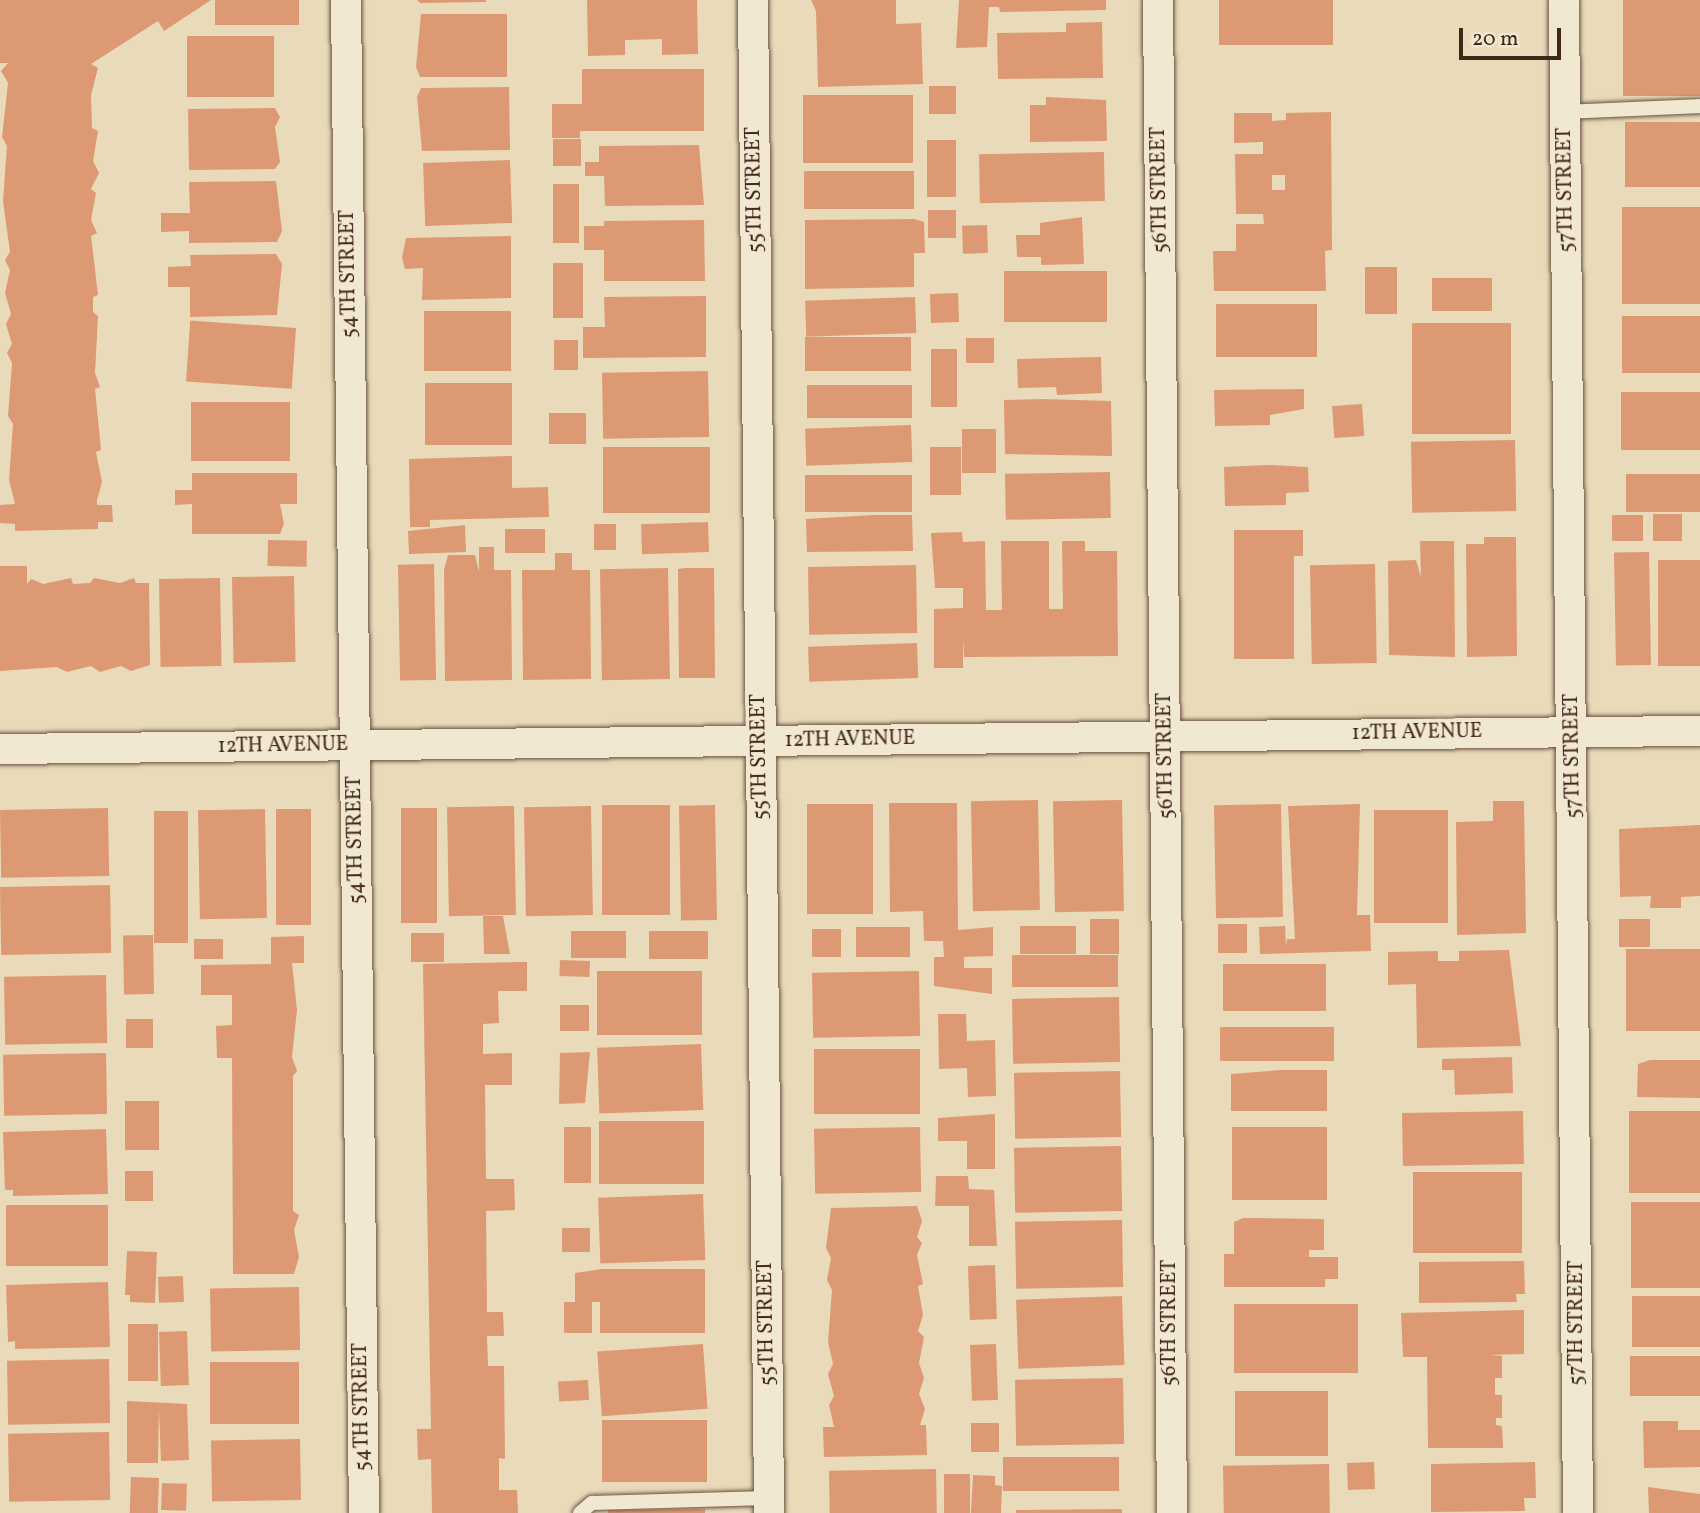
<!DOCTYPE html>
<html>
<head>
<meta charset="utf-8">
<style>
  body { margin:0 }
  #map { position:relative; width:1700px; height:1513px; overflow:hidden; background:#e9dbb9; font-family:Vollkorn,serif }
  div>[style] { position:absolute }
  .building>* { inset:0; background:#dd9973; transform-origin:0 0 }
  .roads { filter:drop-shadow(0 0 2px #6c5342) drop-shadow(0 0 2px #6c5342) }
  .lane>* { height:14px; margin:-7px; padding:0 7px; transform-origin:7px; border-radius:7px; background:#f1e8d2 }
  .street>* { height:30px; margin:-15px; padding:0 15px; transform-origin:15px; border-radius:15px; background:#f1e8d2 }
  span { translate:-50% -50%; white-space:nowrap; text-align:center; line-height:1.15; -webkit-text-stroke:7px #f1e8d2; paint-order:stroke }
  .street-label { font-size:21px; color:#42261a }
  .scale { position:absolute; left:1459px; top:28px; width:102px; height:32px; box-sizing:border-box; border:4px solid #42261a; border-top:0; padding-left:9px; font-size:21px; line-height:24px; white-space:nowrap; color:#42261a; -webkit-text-stroke:5px #f1e8d2; paint-order:stroke }
</style>
</head>
<body>
<div id="map">
  <div class="building">
    <i style="clip-path:polygon(0 0,211px 0,164px 31px,158px 21px,91px 64px,98px 68px,91px 95px,92px 128px,98px 131px,93px 161px,99px 173px,91px 189px,96px 193px,91px 220px,97px 233px,91px 236px,98px 295px,93px 297px,93px 312px,98px 316px,95px 373px,100px 387px,95px 389px,101px 450px,96px 452px,102px 482px,97px 500px,97px 505px,112px 505px,113px 522px,98px 522px,98px 529px,15px 531px,15px 524px,0 523px,0 505px,15px 504px,9px 480px,13px 424px,8px 416px,12px 363px,7px 353px,12px 344px,6px 324px,11px 314px,5px 293px,10px 270px,5px 260px,10px 252px,3px 201px,7px 146px,2px 137px,8px 83px,1px 71px,8px 63px,0 63px)"></i>
    <i style="left:215px;top:0;width:84px;height:25px"></i>
    <i style="clip-path:polygon(417px 0,486px 0,486px 2px,420px 3px)"></i>
    <i style="clip-path:polygon(587px 0,697px 0,698px 54px,662px 55px,662px 39px,625px 40px,625px 55px,588px 56px)"></i>
    <i style="clip-path:polygon(811px 0,896px 0,896px 24px,921px 23px,923px 84px,818px 87px,816px 11px)"></i>
    <i style="clip-path:polygon(959px 0,1106px 0,1106px 10px,1000px 12px,999px 7px,989px 7px,987px 47px,956px 48px)"></i>
    <i style="left:1219px;top:0;width:114px;height:45px"></i>
    <i style="left:1623px;top:0;width:77px;height:96px"></i>
    <i style="clip-path:polygon(421px 14px,507px 14px,507px 77px,420px 77px,416px 67px)"></i>
    <i style="clip-path:polygon(1102px 22px,1103px 78px,998px 79px,997px 33px,1066px 32px,1066px 23px)"></i>
    <i style="left:187px;top:36px;width:87px;height:61px"></i>
    <i style="clip-path:polygon(582px 69px,704px 69px,704px 131px,580px 131px,580px 138px,552px 138px,552px 104px,582px 104px)"></i>
    <i style="left:929px;top:86px;width:27px;height:28px"></i>
    <i style="clip-path:polygon(509px 87px,510px 150px,422px 151px,417px 97px,421px 88px)"></i>
    <i style="left:913px;top:95px;width:68px;height:110px;rotate:90deg"></i>
    <i style="clip-path:polygon(1046px 97px,1106px 100px,1107px 141px,1030px 142px,1030px 105px,1046px 105px)"></i>
    <i style="clip-path:polygon(275px 108px,280px 117px,275px 127px,280px 162px,275px 169px,189px 170px,188px 109px)"></i>
    <i style="clip-path:polygon(evenodd,1331px 112px,1332px 250px,1325px 251px,1326px 291px,1214px 291px,1213px 251px,1236px 251px,1236px 224px,1264px 224px,1263px 214px,1236px 214px,1235px 154px,1263px 154px,1263px 142px,1234px 143px,1234px 113px,1272px 113px,1272px 121px,1286px 120px,1286px 113px,1331px 112px,1272px 175px,1285px 175px,1285px 190px,1272px 190px,1272px 175px)"></i>
    <i style="left:1625px;top:122px;width:75px;height:65px"></i>
    <i style="left:553px;top:139px;width:28px;height:27px"></i>
    <i style="left:927px;top:140px;width:29px;height:57px"></i>
    <i style="clip-path:polygon(699px 145px,704px 205px,605px 206px,604px 176px,585px 176px,585px 162px,599px 162px,599px 146px)"></i>
    <i style="left:1104px;top:152px;width:49px;height:125px;rotate:89deg"></i>
    <i style="left:510px;top:160px;width:63px;height:87px;rotate:88deg"></i>
    <i style="left:914px;top:171px;width:38px;height:110px;rotate:90deg"></i>
    <i style="clip-path:polygon(276px 181px,282px 231px,277px 242px,189px 243px,189px 231px,161px 232px,161px 213px,190px 213px,189px 182px)"></i>
    <i style="left:553px;top:184px;width:26px;height:59px"></i>
    <i style="left:1700px;top:207px;width:97px;height:78px;rotate:90deg"></i>
    <i style="left:928px;top:210px;width:28px;height:28px"></i>
    <i style="clip-path:polygon(1082px 217px,1084px 264px,1041px 265px,1041px 257px,1017px 257px,1016px 235px,1040px 235px,1040px 223px)"></i>
    <i style="clip-path:polygon(914px 219px,924px 222px,925px 253px,914px 253px,914px 287px,805px 289px,805px 220px)"></i>
    <i style="clip-path:polygon(704px 220px,705px 281px,604px 281px,604px 250px,584px 250px,584px 226px,604px 226px,604px 221px)"></i>
    <i style="left:987px;top:225px;width:28px;height:25px;rotate:88deg"></i>
    <i style="clip-path:polygon(511px 236px,511px 298px,422px 300px,423px 268px,405px 269px,402px 258px,406px 238px)"></i>
    <i style="clip-path:polygon(276px 254px,282px 264px,277px 315px,190px 317px,190px 287px,168px 287px,168px 267px,191px 266px,190px 255px)"></i>
    <i style="left:553px;top:263px;width:30px;height:55px"></i>
    <i style="left:1397px;top:267px;width:47px;height:32px;rotate:90deg"></i>
    <i style="left:1004px;top:271px;width:103px;height:51px"></i>
    <i style="left:1432px;top:278px;width:60px;height:33px"></i>
    <i style="left:958px;top:293px;width:29px;height:28px;rotate:88deg"></i>
    <i style="clip-path:polygon(706px 296px,706px 357px,583px 358px,583px 327px,605px 327px,604px 297px)"></i>
    <i style="left:915px;top:297px;width:36px;height:110px;rotate:88deg"></i>
    <i style="left:1216px;top:304px;width:101px;height:53px"></i>
    <i style="left:424px;top:311px;width:87px;height:60px"></i>
    <i style="left:1700px;top:316px;width:57px;height:78px;rotate:90deg"></i>
    <i style="left:1412px;top:323px;width:99px;height:111px"></i>
    <i style="left:296px;top:328px;width:61px;height:106px;rotate:94deg"></i>
    <i style="left:911px;top:337px;width:34px;height:106px;rotate:90deg"></i>
    <i style="left:966px;top:338px;width:28px;height:25px"></i>
    <i style="left:554px;top:340px;width:24px;height:30px"></i>
    <i style="left:931px;top:349px;width:26px;height:58px"></i>
    <i style="clip-path:polygon(1101px 357px,1102px 393px,1057px 395px,1056px 387px,1018px 388px,1017px 359px)"></i>
    <i style="left:708px;top:371px;width:66px;height:106px;rotate:89deg"></i>
    <i style="left:512px;top:383px;width:62px;height:87px;rotate:90deg"></i>
    <i style="left:807px;top:385px;width:105px;height:33px"></i>
    <i style="clip-path:polygon(1304px 389px,1304px 409px,1270px 415px,1270px 425px,1215px 426px,1214px 390px)"></i>
    <i style="left:1700px;top:392px;width:58px;height:79px;rotate:90deg"></i>
    <i style="clip-path:polygon(1042px 399px,1111px 401px,1112px 456px,1005px 454px,1004px 400px)"></i>
    <i style="left:191px;top:402px;width:99px;height:59px"></i>
    <i style="left:1362px;top:404px;width:32px;height:30px;rotate:86deg"></i>
    <i style="left:549px;top:413px;width:37px;height:31px"></i>
    <i style="left:911px;top:425px;width:37px;height:106px;rotate:88deg"></i>
    <i style="left:996px;top:429px;width:44px;height:34px;rotate:90deg"></i>
    <i style="left:1515px;top:440px;width:71px;height:104px;rotate:89deg"></i>
    <i style="left:603px;top:447px;width:107px;height:66px"></i>
    <i style="left:930px;top:447px;width:31px;height:48px"></i>
    <i style="clip-path:polygon(512px 456px,512px 488px,548px 487px,549px 517px,430px 520px,430px 527px,410px 527px,409px 459px)"></i>
    <i style="clip-path:polygon(1268px 465px,1308px 467px,1309px 492px,1286px 493px,1286px 505px,1225px 506px,1224px 467px)"></i>
    <i style="left:1110px;top:472px;width:46px;height:105px;rotate:89deg"></i>
    <i style="clip-path:polygon(192px 473px,297px 473px,297px 504px,280px 504px,284px 524px,280px 534px,192px 534px,192px 504px,175px 505px,175px 490px,192px 490px)"></i>
    <i style="left:1700px;top:474px;width:38px;height:74px;rotate:90deg"></i>
    <i style="left:912px;top:475px;width:37px;height:107px;rotate:90deg"></i>
    <i style="left:1653px;top:514px;width:29px;height:27px"></i>
    <i style="clip-path:polygon(874px 515px,912px 515px,913px 551px,807px 552px,806px 519px)"></i>
    <i style="left:1612px;top:515px;width:31px;height:26px"></i>
    <i style="left:708px;top:522px;width:30px;height:67px;rotate:88deg"></i>
    <i style="left:616px;top:524px;width:26px;height:22px;rotate:90deg"></i>
    <i style="clip-path:polygon(465px 525px,466px 552px,409px 554px,408px 531px)"></i>
    <i style="left:505px;top:529px;width:40px;height:24px"></i>
    <i style="clip-path:polygon(1234px 530px,1303px 530px,1303px 556px,1294px 556px,1294px 659px,1234px 659px)"></i>
    <i style="clip-path:polygon(962px 532px,963px 542px,985px 541px,986px 610px,1002px 610px,1001px 541px,1049px 541px,1049px 609px,1063px 609px,1062px 541px,1085px 541px,1085px 551px,1117px 551px,1118px 656px,964px 657px,963px 638px,963px 668px,934px 668px,934px 609px,963px 608px,963px 588px,935px 588px,931px 533px)"></i>
    <i style="clip-path:polygon(1484px 537px,1516px 537px,1517px 656px,1467px 657px,1466px 544px,1484px 544px)"></i>
    <i style="left:268px;top:540px;width:39px;height:26px;rotate:1deg"></i>
    <i style="clip-path:polygon(1420px 541px,1454px 541px,1455px 657px,1389px 655px,1388px 561px,1416px 560px,1421px 577px)"></i>
    <i style="clip-path:polygon(479px 547px,494px 547px,494px 570px,511px 570px,512px 680px,445px 681px,444px 570px,448px 555px,475px 555px,479px 572px)"></i>
    <i style="left:1649px;top:552px;width:113px;height:35px;rotate:89deg"></i>
    <i style="clip-path:polygon(555px 553px,572px 553px,572px 570px,590px 570px,591px 679px,523px 680px,522px 570px,555px 570px)"></i>
    <i style="left:1658px;top:560px;width:42px;height:106px"></i>
    <i style="left:434px;top:564px;width:116px;height:36px;rotate:89deg"></i>
    <i style="left:1375px;top:564px;width:99px;height:65px;rotate:89deg"></i>
    <i style="left:916px;top:565px;width:68px;height:108px;rotate:89deg"></i>
    <i style="clip-path:polygon(0 566px,27px 566px,27px 584px,31px 579px,43px 584px,71px 578px,73px 584px,90px 583px,94px 578px,120px 583px,134px 578px,136px 583px,149px 583px,150px 665px,131px 671px,121px 666px,100px 672px,91px 666px,67px 672px,57px 667px,0 671px)"></i>
    <i style="left:668px;top:568px;width:111px;height:68px;rotate:89deg"></i>
    <i style="clip-path:polygon(685px 568px,714px 568px,715px 678px,679px 678px,678px 569px)"></i>
    <i style="left:294px;top:576px;width:86px;height:62px;rotate:89deg"></i>
    <i style="left:220px;top:578px;width:88px;height:61px;rotate:89deg"></i>
    <i style="left:917px;top:643px;width:35px;height:109px;rotate:88deg"></i>
    <i style="left:1038px;top:800px;width:110px;height:67px;rotate:89deg"></i>
    <i style="left:1122px;top:800px;width:111px;height:69px;rotate:89deg"></i>
    <i style="clip-path:polygon(1493px 801px,1524px 801px,1526px 933px,1457px 935px,1456px 822px,1493px 821px)"></i>
    <i style="clip-path:polygon(889px 803px,957px 803px,958px 930px,993px 927px,993px 956px,964px 957px,964px 968px,992px 968px,992px 994px,934px 986px,934px 957px,944px 957px,943px 941px,924px 941px,923px 911px,890px 912px)"></i>
    <i style="left:807px;top:804px;width:66px;height:110px"></i>
    <i style="left:1281px;top:804px;width:113px;height:67px;rotate:89deg"></i>
    <i style="clip-path:polygon(1360px 804px,1357px 915px,1370px 915px,1371px 951px,1260px 954px,1259px 927px,1285px 926px,1286px 946px,1287px 939px,1295px 939px,1288px 806px)"></i>
    <i style="left:602px;top:805px;width:68px;height:110px"></i>
    <i style="left:715px;top:805px;width:115px;height:36px;rotate:89deg"></i>
    <i style="left:514px;top:806px;width:109px;height:67px;rotate:89deg"></i>
    <i style="left:591px;top:806px;width:109px;height:67px;rotate:89deg"></i>
    <i style="left:108px;top:808px;width:68px;height:108px;rotate:89deg"></i>
    <i style="left:437px;top:808px;width:115px;height:36px;rotate:90deg"></i>
    <i style="left:265px;top:809px;width:109px;height:67px;rotate:89deg"></i>
    <i style="left:311px;top:809px;width:116px;height:35px;rotate:90deg"></i>
    <i style="left:1374px;top:810px;width:74px;height:113px"></i>
    <i style="left:154px;top:811px;width:34px;height:132px"></i>
    <i style="clip-path:polygon(1700px 825px,1700px 896px,1681px 897px,1681px 908px,1650px 908px,1651px 896px,1620px 897px,1619px 829px)"></i>
    <i style="left:110px;top:885px;width:68px;height:110px;rotate:89deg"></i>
    <i style="clip-path:polygon(483px 916px,503px 916px,510px 954px,484px 954px)"></i>
    <i style="left:1090px;top:919px;width:29px;height:35px"></i>
    <i style="left:1619px;top:919px;width:31px;height:28px"></i>
    <i style="left:1218px;top:924px;width:29px;height:29px"></i>
    <i style="left:1020px;top:926px;width:56px;height:28px"></i>
    <i style="left:856px;top:927px;width:54px;height:30px"></i>
    <i style="left:812px;top:929px;width:29px;height:28px"></i>
    <i style="left:571px;top:931px;width:55px;height:27px"></i>
    <i style="left:649px;top:931px;width:59px;height:28px"></i>
    <i style="left:411px;top:933px;width:33px;height:29px"></i>
    <i style="left:153px;top:935px;width:59px;height:30px;rotate:89deg"></i>
    <i style="clip-path:polygon(304px 936px,304px 963px,292px 963px,297px 1010px,292px 1057px,297px 1071px,293px 1076px,293px 1211px,299px 1215px,294px 1230px,299px 1257px,294px 1274px,233px 1274px,232px 1058px,217px 1058px,216px 1026px,232px 1025px,232px 995px,201px 995px,201px 965px,271px 964px,271px 937px)"></i>
    <i style="left:194px;top:939px;width:29px;height:20px"></i>
    <i style="left:1700px;top:949px;width:82px;height:74px;rotate:90deg"></i>
    <i style="clip-path:polygon(1509px 950px,1521px 1046px,1417px 1048px,1416px 984px,1388px 985px,1388px 952px,1438px 951px,1438px 961px,1459px 961px,1459px 951px)"></i>
    <i style="left:1118px;top:955px;width:32px;height:106px;rotate:90deg"></i>
    <i style="left:560px;top:960px;width:30px;height:16px;rotate:2deg"></i>
    <i style="clip-path:polygon(527px 962px,527px 991px,498px 991px,499px 1023px,483px 1024px,483px 1054px,512px 1053px,512px 1085px,485px 1085px,486px 1179px,514px 1179px,515px 1210px,486px 1211px,487px 1312px,503px 1312px,504px 1336px,487px 1336px,488px 1366px,504px 1366px,505px 1459px,499px 1458px,499px 1490px,517px 1490px,518px 1513px,432px 1513px,431px 1459px,418px 1460px,417px 1429px,431px 1429px,423px 964px)"></i>
    <i style="left:1223px;top:964px;width:103px;height:47px"></i>
    <i style="left:597px;top:971px;width:105px;height:64px"></i>
    <i style="left:919px;top:971px;width:65px;height:107px;rotate:89deg"></i>
    <i style="left:106px;top:975px;width:68px;height:102px;rotate:89deg"></i>
    <i style="left:1119px;top:997px;width:65px;height:107px;rotate:89deg"></i>
    <i style="left:560px;top:1005px;width:29px;height:26px"></i>
    <i style="clip-path:polygon(938px 1014px,966px 1014px,967px 1041px,995px 1040px,996px 1096px,968px 1097px,967px 1068px,939px 1069px)"></i>
    <i style="left:126px;top:1019px;width:27px;height:29px"></i>
    <i style="left:1334px;top:1027px;width:34px;height:114px;rotate:90deg"></i>
    <i style="left:701px;top:1044px;width:66px;height:104px;rotate:88deg"></i>
    <i style="left:814px;top:1049px;width:106px;height:65px"></i>
    <i style="clip-path:polygon(590px 1052px,585px 1103px,559px 1104px,560px 1053px)"></i>
    <i style="left:106px;top:1053px;width:61px;height:103px;rotate:89deg"></i>
    <i style="clip-path:polygon(1512px 1057px,1513px 1093px,1455px 1095px,1454px 1070px,1442px 1070px,1442px 1059px)"></i>
    <i style="clip-path:polygon(1650px 1060px,1700px 1060px,1700px 1098px,1637px 1097px,1638px 1064px)"></i>
    <i style="clip-path:polygon(1280px 1070px,1327px 1070px,1327px 1111px,1231px 1111px,1231px 1074px)"></i>
    <i style="left:1120px;top:1071px;width:66px;height:106px;rotate:89deg"></i>
    <i style="left:159px;top:1101px;width:49px;height:34px;rotate:90deg"></i>
    <i style="left:1523px;top:1111px;width:53px;height:121px;rotate:89deg"></i>
    <i style="left:1629px;top:1111px;width:71px;height:82px"></i>
    <i style="clip-path:polygon(995px 1114px,995px 1169px,967px 1169px,967px 1141px,938px 1141px,938px 1118px)"></i>
    <i style="left:704px;top:1121px;width:63px;height:105px;rotate:90deg"></i>
    <i style="left:591px;top:1127px;width:56px;height:27px;rotate:90deg"></i>
    <i style="left:920px;top:1127px;width:65px;height:106px;rotate:89deg"></i>
    <i style="left:1327px;top:1127px;width:73px;height:95px;rotate:90deg"></i>
    <i style="clip-path:polygon(106px 1129px,108px 1194px,13px 1196px,13px 1190px,5px 1190px,3px 1132px)"></i>
    <i style="left:1121px;top:1146px;width:65px;height:107px;rotate:89deg"></i>
    <i style="left:125px;top:1171px;width:28px;height:30px"></i>
    <i style="left:1413px;top:1172px;width:109px;height:81px"></i>
    <i style="clip-path:polygon(936px 1176px,968px 1176px,969px 1189px,994px 1190px,997px 1246px,969px 1246px,969px 1206px,935px 1206px)"></i>
    <i style="left:703px;top:1194px;width:66px;height:105px;rotate:88deg"></i>
    <i style="left:1700px;top:1202px;width:86px;height:69px;rotate:90deg"></i>
    <i style="left:6px;top:1205px;width:102px;height:61px"></i>
    <i style="clip-path:polygon(917px 1206px,922px 1221px,917px 1237px,922px 1243px,917px 1255px,923px 1284px,918px 1286px,923px 1315px,918px 1331px,924px 1337px,919px 1363px,924px 1378px,919px 1394px,925px 1409px,920px 1425px,926px 1425px,927px 1455px,824px 1457px,823px 1427px,834px 1427px,829px 1405px,834px 1396px,828px 1374px,833px 1364px,828px 1342px,832px 1290px,827px 1280px,831px 1258px,826px 1248px,831px 1208px)"></i>
    <i style="clip-path:polygon(1243px 1218px,1324px 1219px,1324px 1250px,1309px 1250px,1309px 1257px,1338px 1257px,1338px 1279px,1325px 1279px,1325px 1287px,1224px 1287px,1224px 1254px,1234px 1254px,1234px 1222px)"></i>
    <i style="left:1122px;top:1220px;width:67px;height:107px;rotate:89deg"></i>
    <i style="left:562px;top:1228px;width:28px;height:24px"></i>
    <i style="clip-path:polygon(127px 1251px,157px 1252px,155px 1303px,130px 1302px,130px 1295px,125px 1295px)"></i>
    <i style="clip-path:polygon(1524px 1261px,1525px 1294px,1516px 1294px,1517px 1302px,1419px 1303px,1419px 1262px)"></i>
    <i style="left:995px;top:1265px;width:54px;height:27px;rotate:88deg"></i>
    <i style="clip-path:polygon(602px 1269px,705px 1269px,705px 1333px,600px 1333px,600px 1302px,592px 1302px,592px 1333px,564px 1333px,564px 1302px,575px 1302px,575px 1273px)"></i>
    <i style="left:183px;top:1276px;width:26px;height:25px;rotate:88deg"></i>
    <i style="clip-path:polygon(108px 1282px,110px 1347px,15px 1349px,15px 1341px,8px 1342px,6px 1285px)"></i>
    <i style="left:299px;top:1287px;width:63px;height:89px;rotate:89deg"></i>
    <i style="left:1122px;top:1296px;width:69px;height:106px;rotate:88deg"></i>
    <i style="left:1700px;top:1296px;width:51px;height:68px;rotate:90deg"></i>
    <i style="left:1234px;top:1304px;width:124px;height:69px"></i>
    <i style="clip-path:polygon(1524px 1310px,1524px 1354px,1490px 1355px,1502px 1356px,1502px 1378px,1495px 1378px,1495px 1395px,1502px 1395px,1502px 1418px,1496px 1418px,1496px 1425px,1502px 1426px,1503px 1448px,1428px 1448px,1427px 1357px,1403px 1357px,1401px 1313px)"></i>
    <i style="left:128px;top:1324px;width:30px;height:57px"></i>
    <i style="left:187px;top:1331px;width:54px;height:28px;rotate:88deg"></i>
    <i style="left:703px;top:1344px;width:65px;height:106px;rotate:86deg"></i>
    <i style="left:996px;top:1344px;width:56px;height:26px;rotate:88deg"></i>
    <i style="left:1700px;top:1356px;width:40px;height:70px;rotate:90deg"></i>
    <i style="left:109px;top:1359px;width:64px;height:102px;rotate:89deg"></i>
    <i style="left:299px;top:1362px;width:62px;height:89px;rotate:90deg"></i>
    <i style="left:1123px;top:1378px;width:66px;height:108px;rotate:89deg"></i>
    <i style="left:588px;top:1380px;width:20px;height:30px;rotate:87deg"></i>
    <i style="left:1235px;top:1391px;width:93px;height:65px"></i>
    <i style="clip-path:polygon(127px 1401px,187px 1404px,189px 1460px,161px 1461px,159px 1409px,158px 1463px,127px 1463px)"></i>
    <i style="left:602px;top:1420px;width:105px;height:62px"></i>
    <i style="clip-path:polygon(1643px 1421px,1678px 1421px,1678px 1430px,1700px 1430px,1700px 1467px,1644px 1468px)"></i>
    <i style="left:971px;top:1423px;width:28px;height:29px"></i>
    <i style="left:109px;top:1432px;width:68px;height:101px;rotate:89deg"></i>
    <i style="left:300px;top:1439px;width:61px;height:89px;rotate:89deg"></i>
    <i style="left:1119px;top:1457px;width:34px;height:116px;rotate:90deg"></i>
    <i style="left:1374px;top:1462px;width:27px;height:27px;rotate:88deg"></i>
    <i style="clip-path:polygon(1535px 1462px,1536px 1498px,1524px 1498px,1525px 1511px,1431px 1512px,1431px 1464px)"></i>
    <i style="left:1329px;top:1464px;width:49px;height:106px;rotate:89deg"></i>
    <i style="left:936px;top:1469px;width:44px;height:107px;rotate:89deg"></i>
    <i style="left:944px;top:1474px;width:26px;height:39px"></i>
    <i style="clip-path:polygon(973px 1475px,995px 1476px,995px 1485px,1002px 1486px,1001px 1513px,971px 1513px)"></i>
    <i style="left:131px;top:1477px;width:28px;height:36px;rotate:2deg"></i>
    <i style="left:162px;top:1483px;width:25px;height:27px;rotate:2deg"></i>
    <i style="clip-path:polygon(1648px 1487px,1700px 1494px,1700px 1513px,1649px 1513px)"></i>
    <i style="clip-path:polygon(705px 1509px,705px 1513px,608px 1513px,608px 1510px)"></i>
    <i style="clip-path:polygon(1122px 1509px,1122px 1513px,1016px 1513px,1016px 1510px)"></i>
  </div>
  <div class="roads">
    <div class="lane">
      <i style="left:1565px;top:112px;width:135px;rotate:-2.5deg"></i>
      <i style="left:580px;top:1513px;width:16px;rotate:-40deg"></i>
      <i style="left:592px;top:1503px;width:176px;rotate:-1.6deg"></i>
    </div>
    <div class="street">
      <i style="left:346px;top:0;width:1513px;rotate:89.32deg"></i>
      <i style="left:753px;top:0;width:1513px;rotate:89.39deg"></i>
      <i style="left:1158px;top:0;width:1513px;rotate:89.47deg"></i>
      <i style="left:1564px;top:0;width:1513px;rotate:89.47deg"></i>
      <i style="left:0;top:749px;width:1700px;rotate:-0.61deg"></i>
    </div>
  </div>
  <div class="street-label">
    <span style="left:755px;top:190px;rotate:-91deg">55TH STREET</span>
    <span style="left:1160px;top:190px;rotate:-91deg">56TH STREET</span>
    <span style="left:1566px;top:190px;rotate:-91deg">57TH STREET</span>
    <span style="left:349px;top:274px;rotate:-91deg">54TH STREET</span>
    <span style="left:1417px;top:733px;rotate:-1deg">12TH AVENUE</span>
    <span style="left:850px;top:740px;rotate:-1deg">12TH AVENUE</span>
    <span style="left:283px;top:746px;rotate:-1deg">12TH AVENUE</span>
    <span style="left:1166px;top:756px;rotate:-91deg">56TH STREET</span>
    <span style="left:1573px;top:756px;rotate:-91deg">57TH STREET</span>
    <span style="left:760px;top:757px;rotate:-91deg">55TH STREET</span>
    <span style="left:356px;top:840px;rotate:-91deg">54TH STREET</span>
    <span style="left:767px;top:1323px;rotate:-91deg">55TH STREET</span>
    <span style="left:1170px;top:1323px;rotate:-90deg">56TH STREET</span>
    <span style="left:1577px;top:1323px;rotate:-90deg">57TH STREET</span>
    <span style="left:362px;top:1407px;rotate:-91deg">54TH STREET</span>
  </div>
  <div class="scale">20 m</div>
</div>
</body>
</html>
